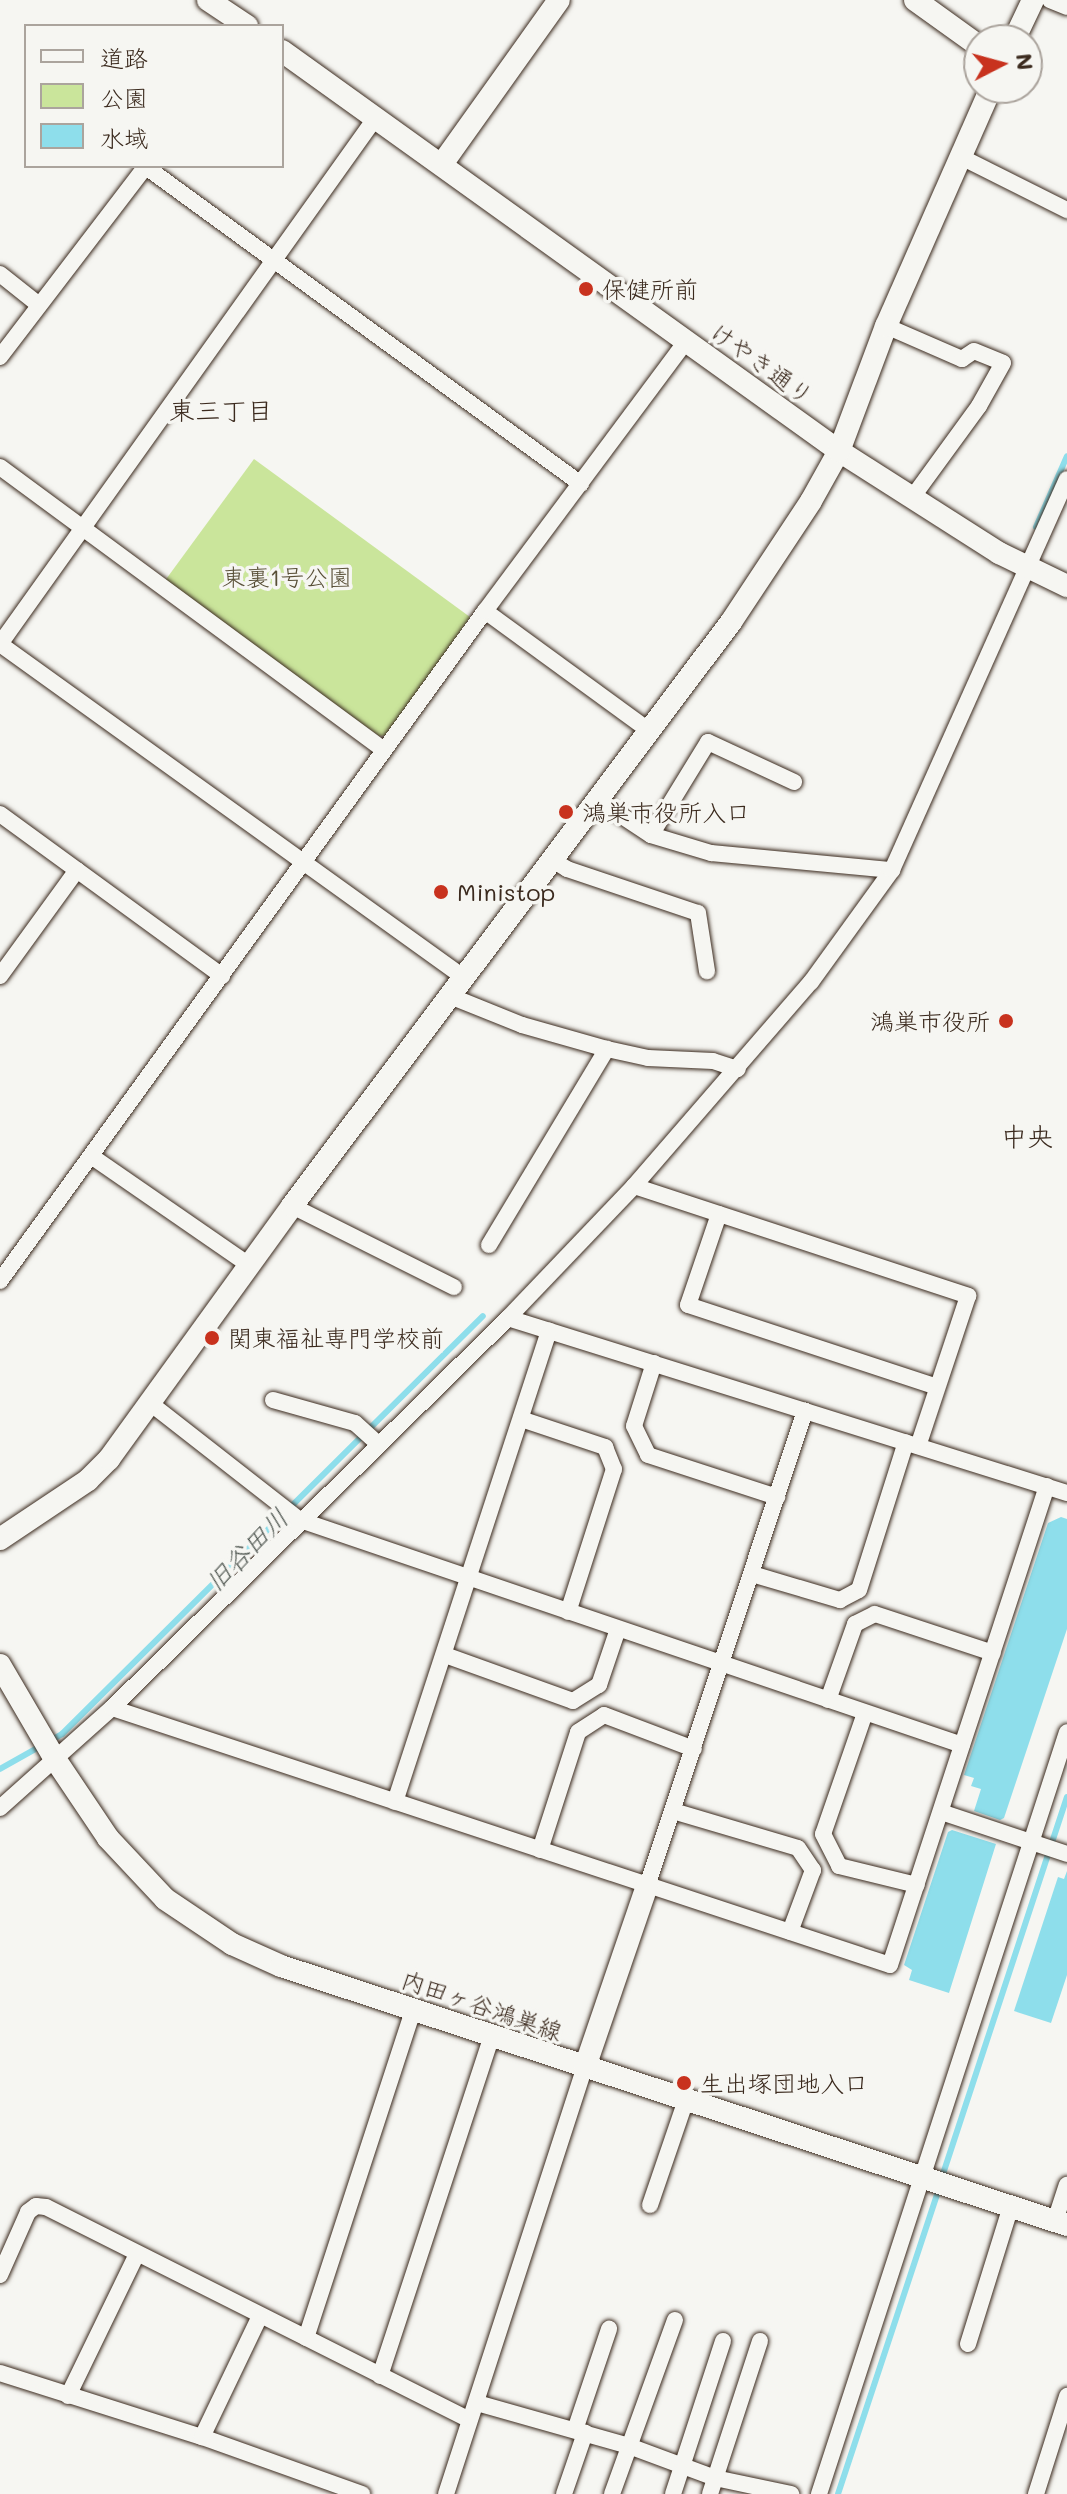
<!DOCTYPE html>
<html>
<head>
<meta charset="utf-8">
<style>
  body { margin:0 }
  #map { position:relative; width:1067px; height:2494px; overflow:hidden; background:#f6f6f2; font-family:Mali,"Klee One",sans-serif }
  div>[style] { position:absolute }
  .green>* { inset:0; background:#cae59b }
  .water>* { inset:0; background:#8edeeb }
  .stream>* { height:6px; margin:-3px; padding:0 3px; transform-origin:3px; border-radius:3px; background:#8edeeb }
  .roads { filter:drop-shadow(0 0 2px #3b2a1e) drop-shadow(0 0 2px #3b2a1e) }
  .street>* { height:16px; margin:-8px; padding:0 8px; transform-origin:8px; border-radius:8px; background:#f6f6f2 }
  .secondary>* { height:22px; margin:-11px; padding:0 11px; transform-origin:11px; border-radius:11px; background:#f6f6f2 }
  .dots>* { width:22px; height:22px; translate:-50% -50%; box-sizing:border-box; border:4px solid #f6f6f2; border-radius:50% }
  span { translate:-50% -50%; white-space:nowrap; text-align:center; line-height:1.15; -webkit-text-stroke:7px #f6f6f2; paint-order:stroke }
  .poi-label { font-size:24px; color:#3b2a1e }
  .left { translate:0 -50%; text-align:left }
  .right { translate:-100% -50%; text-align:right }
  .street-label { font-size:24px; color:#3b2a1e }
  .park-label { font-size:24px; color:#584f37 }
  .neighbourhood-label { font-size:26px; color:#3b2a1e }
  .water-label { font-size:26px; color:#505751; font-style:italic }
  .legend { position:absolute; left:24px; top:24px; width:260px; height:144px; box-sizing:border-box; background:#f6f6f2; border:2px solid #aba49d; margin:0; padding:10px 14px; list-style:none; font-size:24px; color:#3b2a1e }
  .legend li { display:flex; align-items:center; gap:16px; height:40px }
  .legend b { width:40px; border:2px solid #aba49d }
  .north { position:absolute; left:963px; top:24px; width:80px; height:80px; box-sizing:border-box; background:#f6f6f2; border:2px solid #aba49d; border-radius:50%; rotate:84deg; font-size:22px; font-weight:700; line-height:32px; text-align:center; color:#3b2a1e }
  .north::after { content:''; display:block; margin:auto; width:28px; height:36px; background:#c8321e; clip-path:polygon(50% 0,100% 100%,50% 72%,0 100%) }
</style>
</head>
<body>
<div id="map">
  <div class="green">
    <i style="clip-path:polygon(254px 459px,470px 617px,388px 735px,379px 736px,164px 582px)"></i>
  </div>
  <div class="water">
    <i style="clip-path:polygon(1061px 1517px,1067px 1519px,1067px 1629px,1004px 1818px,1000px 1820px,974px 1811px,981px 1789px,971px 1786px,974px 1778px,964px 1775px,1048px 1523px)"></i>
    <i style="clip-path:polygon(952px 1830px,996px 1844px,949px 1993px,909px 1980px,912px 1970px,904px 1965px,948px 1832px)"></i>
    <i style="clip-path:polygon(1067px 1871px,1067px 1975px,1051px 2023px,1014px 2011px,1058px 1877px,1064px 1879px)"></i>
  </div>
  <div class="stream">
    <i style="left:1036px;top:527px;width:77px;rotate:-66.4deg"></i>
    <i style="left:0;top:1769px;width:71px;rotate:-29.4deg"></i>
    <i style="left:62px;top:1734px;width:593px;rotate:-44.8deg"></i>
    <i style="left:942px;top:2177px;width:400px;rotate:-71.8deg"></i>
    <i style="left:838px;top:2494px;width:322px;rotate:-71.7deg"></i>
  </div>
  <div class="roads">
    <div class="street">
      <i style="left:1050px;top:0;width:18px;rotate:22deg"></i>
      <i style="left:961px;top:157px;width:119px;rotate:26.6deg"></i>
      <i style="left:146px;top:167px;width:538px;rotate:36.08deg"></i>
      <i style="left:0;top:274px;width:50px;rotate:38.5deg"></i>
      <i style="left:886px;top:326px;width:83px;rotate:23.5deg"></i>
      <i style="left:962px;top:359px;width:14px;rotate:-34deg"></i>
      <i style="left:974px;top:351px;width:31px;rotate:22deg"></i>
      <i style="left:1003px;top:363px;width:49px;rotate:119.2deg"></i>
      <i style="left:979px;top:406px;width:114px;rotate:126.1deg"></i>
      <i style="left:0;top:357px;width:240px;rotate:-52.6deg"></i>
      <i style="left:0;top:467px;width:477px;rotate:36.4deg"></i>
      <i style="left:485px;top:611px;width:202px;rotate:36.1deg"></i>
      <i style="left:0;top:644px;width:647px;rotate:-54.49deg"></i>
      <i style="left:0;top:644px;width:570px;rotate:35.72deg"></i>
      <i style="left:595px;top:798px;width:67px;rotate:33.5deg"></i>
      <i style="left:651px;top:835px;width:63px;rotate:16.7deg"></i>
      <i style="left:711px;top:853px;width:182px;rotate:5.4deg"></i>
      <i style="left:0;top:814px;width:275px;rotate:36.1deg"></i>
      <i style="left:651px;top:835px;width:109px;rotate:-58.5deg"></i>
      <i style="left:708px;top:742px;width:95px;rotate:24.9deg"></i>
      <i style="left:551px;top:859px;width:19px;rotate:32deg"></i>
      <i style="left:567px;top:869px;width:138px;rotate:18.6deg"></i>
      <i style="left:698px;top:913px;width:59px;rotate:81.2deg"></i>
      <i style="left:0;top:976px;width:131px;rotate:-54deg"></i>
      <i style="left:450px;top:996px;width:78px;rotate:21.9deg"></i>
      <i style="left:522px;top:1025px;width:88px;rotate:15.8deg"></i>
      <i style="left:607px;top:1049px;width:42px;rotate:12.4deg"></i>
      <i style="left:648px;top:1058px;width:65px;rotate:2.6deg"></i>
      <i style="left:713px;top:1061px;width:26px;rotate:18deg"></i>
      <i style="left:91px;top:1156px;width:192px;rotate:34.6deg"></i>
      <i style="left:634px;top:1186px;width:352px;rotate:18.2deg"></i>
      <i style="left:968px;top:1296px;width:158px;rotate:108.4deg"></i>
      <i style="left:292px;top:1206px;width:181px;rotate:26.6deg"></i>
      <i style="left:719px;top:1214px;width:96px;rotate:108.8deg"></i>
      <i style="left:688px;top:1305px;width:262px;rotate:18.2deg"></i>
      <i style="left:489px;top:1245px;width:229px;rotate:-59deg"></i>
      <i style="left:0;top:1281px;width:827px;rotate:-54.1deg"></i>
      <i style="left:485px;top:611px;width:338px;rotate:-53.3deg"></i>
      <i style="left:508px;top:1318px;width:586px;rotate:17.38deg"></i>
      <i style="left:654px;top:1363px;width:66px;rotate:107.6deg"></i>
      <i style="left:634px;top:1426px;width:32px;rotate:64deg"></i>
      <i style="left:648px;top:1455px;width:136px;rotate:18deg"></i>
      <i style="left:273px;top:1400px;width:85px;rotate:15.7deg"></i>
      <i style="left:355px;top:1423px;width:30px;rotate:42deg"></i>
      <i style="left:150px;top:1403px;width:190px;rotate:38deg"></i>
      <i style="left:300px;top:1520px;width:699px;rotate:18.77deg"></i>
      <i style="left:521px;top:1419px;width:89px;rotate:18.4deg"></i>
      <i style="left:605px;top:1447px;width:24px;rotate:68deg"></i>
      <i style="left:614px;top:1469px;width:150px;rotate:107.8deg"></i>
      <i style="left:752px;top:1574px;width:92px;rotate:16.5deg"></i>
      <i style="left:840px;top:1600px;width:21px;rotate:-28deg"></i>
      <i style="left:859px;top:1590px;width:155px;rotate:-72.4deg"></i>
      <i style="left:445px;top:1655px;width:136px;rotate:19.8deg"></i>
      <i style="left:573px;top:1701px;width:31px;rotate:-32deg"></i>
      <i style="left:599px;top:1685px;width:59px;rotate:-71.3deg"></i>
      <i style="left:828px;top:1700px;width:81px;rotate:-70.4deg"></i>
      <i style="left:855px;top:1624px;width:22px;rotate:-27deg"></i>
      <i style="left:875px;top:1614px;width:124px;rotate:18.3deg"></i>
      <i style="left:112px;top:1708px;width:819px;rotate:18.28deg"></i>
      <i style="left:890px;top:1965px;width:504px;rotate:-71.85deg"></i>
      <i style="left:865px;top:1713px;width:128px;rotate:109.1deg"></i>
      <i style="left:823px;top:1834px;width:36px;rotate:63deg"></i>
      <i style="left:839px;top:1866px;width:80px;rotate:13.7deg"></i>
      <i style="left:395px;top:1802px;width:496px;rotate:-71.9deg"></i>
      <i style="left:0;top:1808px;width:150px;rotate:-41.8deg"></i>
      <i style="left:112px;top:1708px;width:556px;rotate:-44.56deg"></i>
      <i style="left:508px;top:1318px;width:182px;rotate:-46.3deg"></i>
      <i style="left:634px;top:1186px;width:270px;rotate:-49.1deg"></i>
      <i style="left:811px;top:982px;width:138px;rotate:-54.1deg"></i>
      <i style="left:892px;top:870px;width:428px;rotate:-65.9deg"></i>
      <i style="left:673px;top:1811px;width:130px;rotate:16.5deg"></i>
      <i style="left:798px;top:1848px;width:27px;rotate:56deg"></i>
      <i style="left:813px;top:1870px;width:66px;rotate:110.4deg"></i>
      <i style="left:941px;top:1812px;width:133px;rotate:18.4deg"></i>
      <i style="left:540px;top:1850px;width:124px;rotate:-72.1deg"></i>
      <i style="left:578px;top:1732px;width:31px;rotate:-33deg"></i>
      <i style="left:604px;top:1715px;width:96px;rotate:20.7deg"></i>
      <i style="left:647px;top:1886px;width:501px;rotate:-71.6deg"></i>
      <i style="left:650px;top:2205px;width:111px;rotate:-71.1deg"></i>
      <i style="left:1055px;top:2221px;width:38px;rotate:-72deg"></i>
      <i style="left:0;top:2275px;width:69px;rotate:-66deg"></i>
      <i style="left:28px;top:2212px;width:10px;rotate:-37deg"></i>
      <i style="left:36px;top:2206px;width:10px;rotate:6deg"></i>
      <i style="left:46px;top:2207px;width:474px;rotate:26.7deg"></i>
      <i style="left:306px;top:2338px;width:347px;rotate:-71.9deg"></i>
      <i style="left:968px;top:2344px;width:145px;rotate:-72.7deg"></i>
      <i style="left:0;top:2373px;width:212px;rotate:17.6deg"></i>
      <i style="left:202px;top:2437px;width:170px;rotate:19.6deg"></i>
      <i style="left:380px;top:2376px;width:359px;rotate:-71.8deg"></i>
      <i style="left:68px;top:2396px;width:158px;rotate:-64.1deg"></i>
      <i style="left:477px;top:2403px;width:158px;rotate:15.8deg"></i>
      <i style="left:629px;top:2446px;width:92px;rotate:20.4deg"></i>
      <i style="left:715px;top:2478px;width:78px;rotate:11.9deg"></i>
      <i style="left:575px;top:2430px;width:107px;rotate:-71.4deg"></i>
      <i style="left:202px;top:2437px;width:134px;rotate:-64.4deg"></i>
      <i style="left:446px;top:2494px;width:449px;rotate:-72deg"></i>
      <i style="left:564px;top:2494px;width:65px;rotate:-71deg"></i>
      <i style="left:612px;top:2494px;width:185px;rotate:-70.1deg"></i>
      <i style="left:673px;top:2494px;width:161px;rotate:-71.9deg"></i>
      <i style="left:710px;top:2494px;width:161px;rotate:-71.9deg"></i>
      <i style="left:819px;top:2494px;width:801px;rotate:-71.97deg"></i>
      <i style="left:1036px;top:2494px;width:103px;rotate:-72.4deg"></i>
    </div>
    <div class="secondary">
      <i style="left:208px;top:0;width:47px;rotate:33.7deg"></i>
      <i style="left:915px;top:0;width:79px;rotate:35.7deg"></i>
      <i style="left:1014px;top:40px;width:44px;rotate:-64.6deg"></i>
      <i style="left:282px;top:51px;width:686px;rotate:35.68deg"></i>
      <i style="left:839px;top:451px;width:190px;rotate:32.5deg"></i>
      <i style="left:999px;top:553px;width:76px;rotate:25.9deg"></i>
      <i style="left:442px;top:164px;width:201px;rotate:-54.5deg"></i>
      <i style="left:0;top:1539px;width:106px;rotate:-33.8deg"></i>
      <i style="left:88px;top:1480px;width:30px;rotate:-45deg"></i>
      <i style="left:109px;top:1459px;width:312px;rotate:-54.1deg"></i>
      <i style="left:292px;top:1206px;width:731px;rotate:-53.07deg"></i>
      <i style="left:731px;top:622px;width:145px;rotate:-56.5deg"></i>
      <i style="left:811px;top:501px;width:57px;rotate:-60.8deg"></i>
      <i style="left:839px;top:451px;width:134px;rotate:-69.4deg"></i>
      <i style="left:886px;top:326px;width:260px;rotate:-66.2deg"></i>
      <i style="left:0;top:1665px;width:109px;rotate:59.7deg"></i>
      <i style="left:55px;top:1759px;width:95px;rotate:56.1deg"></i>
      <i style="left:108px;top:1838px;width:83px;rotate:46.9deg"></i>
      <i style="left:165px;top:1899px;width:81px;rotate:33.9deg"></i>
      <i style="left:232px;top:1944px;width:54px;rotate:24.2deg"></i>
      <i style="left:281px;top:1966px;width:828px;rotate:18.24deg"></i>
      <i style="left:585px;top:2067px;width:191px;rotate:-71.1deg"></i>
    </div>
  </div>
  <div class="dots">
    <i style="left:586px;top:289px;background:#c8321e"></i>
    <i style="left:566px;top:812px;background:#c8321e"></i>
    <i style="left:441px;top:892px;background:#c8321e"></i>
    <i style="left:1006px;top:1021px;background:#c8321e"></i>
    <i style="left:212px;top:1338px;background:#c8321e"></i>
    <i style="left:684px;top:2083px;background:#c8321e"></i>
  </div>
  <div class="poi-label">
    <span class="left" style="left:602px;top:289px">保健所前</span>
    <span class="left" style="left:582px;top:812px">鴻巣市役所入口</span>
    <span class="left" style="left:457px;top:892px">Ministop</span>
    <span class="right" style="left:990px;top:1021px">鴻巣市役所</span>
    <span class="left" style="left:228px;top:1338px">関東福祉専門学校前</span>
    <span class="left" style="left:700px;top:2083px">生出塚団地入口</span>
  </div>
  <div class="street-label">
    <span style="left:762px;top:363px;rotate:36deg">けやき通り</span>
    <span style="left:482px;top:2005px;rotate:19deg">内田ヶ谷鴻巣線</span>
  </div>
  <div class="park-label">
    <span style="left:287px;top:577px">東裏1号公園</span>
  </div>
  <div class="neighbourhood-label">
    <span style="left:221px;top:411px">東三丁目</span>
    <span style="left:1027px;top:1137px">中央</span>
  </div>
  <div class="water-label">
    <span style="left:247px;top:1550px;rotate:-45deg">旧谷田川</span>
  </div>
  <ul class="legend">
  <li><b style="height:10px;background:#f6f6f2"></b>道路</li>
  <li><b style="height:22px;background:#cae59b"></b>公園</li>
  <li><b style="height:22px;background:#8edeeb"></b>水域</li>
  </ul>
  <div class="north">N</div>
</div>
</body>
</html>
